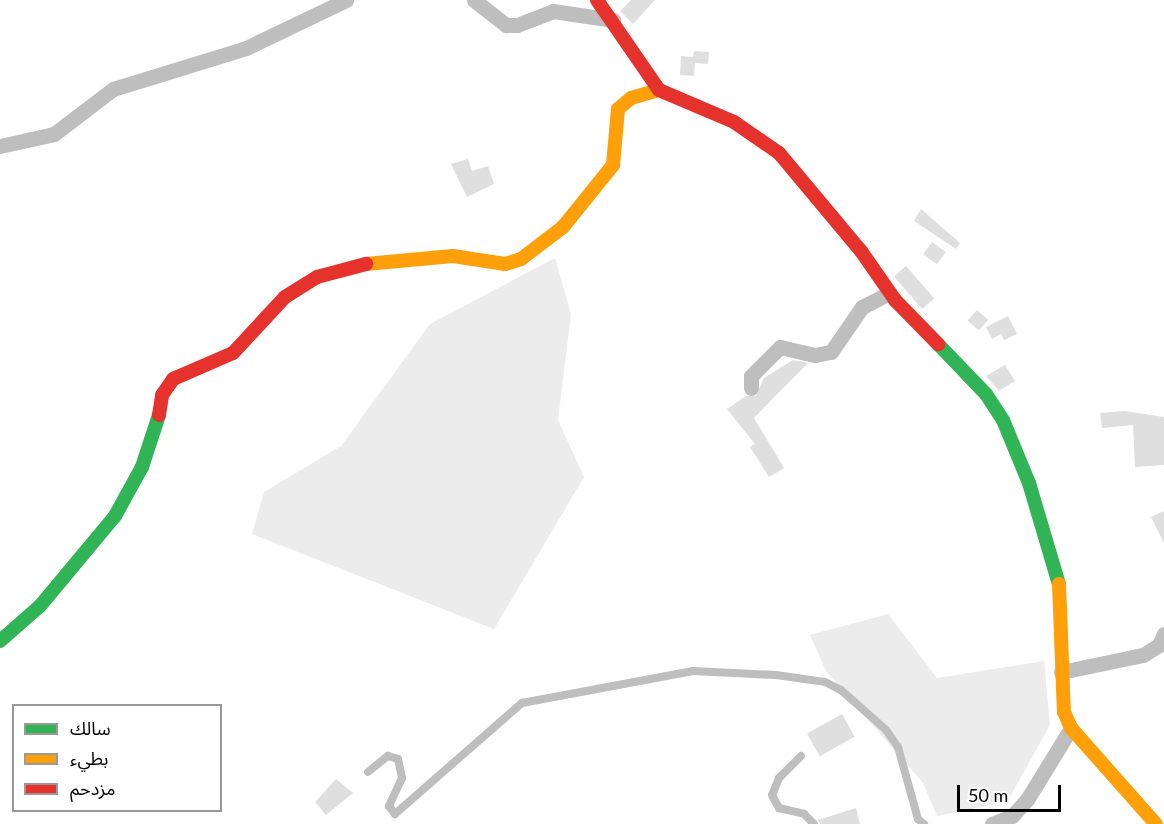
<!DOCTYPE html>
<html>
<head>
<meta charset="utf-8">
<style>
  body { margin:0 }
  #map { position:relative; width:1164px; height:824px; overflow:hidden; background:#fff; font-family:Lato,"Noto Sans Arabic",sans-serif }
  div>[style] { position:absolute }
  .green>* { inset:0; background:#ececec }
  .building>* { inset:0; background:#dfdfdf; transform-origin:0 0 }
  .lane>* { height:8px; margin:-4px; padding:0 4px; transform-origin:4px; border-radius:4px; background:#bebebe }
  .street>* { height:15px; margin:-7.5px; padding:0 7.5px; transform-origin:7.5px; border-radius:7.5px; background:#bebebe }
  .fast>* { height:14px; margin:-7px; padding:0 7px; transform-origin:7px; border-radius:7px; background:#30b455 }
  .slow>* { height:14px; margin:-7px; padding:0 7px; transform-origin:7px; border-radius:7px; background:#ff9f0a }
  .jam>* { height:14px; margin:-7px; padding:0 7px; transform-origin:7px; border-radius:7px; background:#e5322d }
  span { translate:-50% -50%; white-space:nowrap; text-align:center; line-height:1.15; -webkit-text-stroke:5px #fff; paint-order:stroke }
  .legend { position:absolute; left:12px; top:704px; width:210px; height:108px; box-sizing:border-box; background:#fff; border:2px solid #999; margin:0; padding:8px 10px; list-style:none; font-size:18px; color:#000 }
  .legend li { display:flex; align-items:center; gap:12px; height:30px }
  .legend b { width:30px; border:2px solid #999 }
  .scale { position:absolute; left:957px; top:785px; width:104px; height:27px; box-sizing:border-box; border:3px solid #000; border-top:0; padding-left:8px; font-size:18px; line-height:21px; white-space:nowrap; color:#000; -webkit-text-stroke:4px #fff; paint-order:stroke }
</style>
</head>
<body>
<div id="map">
  <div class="green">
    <i style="clip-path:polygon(555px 258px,571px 314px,558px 420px,584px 477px,494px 629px,252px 534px,264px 492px,341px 446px,430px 324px)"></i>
    <i style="clip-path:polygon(888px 614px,937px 678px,1044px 661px,1050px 725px,1007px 802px,937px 816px,923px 783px,826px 671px,810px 635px)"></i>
  </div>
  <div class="building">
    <i style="clip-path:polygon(631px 0,655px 0,633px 24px,620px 11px)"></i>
    <i style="clip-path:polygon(694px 51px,709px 52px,708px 64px,695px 63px,694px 76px,680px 75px,681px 56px,693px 57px)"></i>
    <i style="clip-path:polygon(468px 159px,472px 171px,488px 166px,494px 184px,467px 197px,451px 164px)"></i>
    <i style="clip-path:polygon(921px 209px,960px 243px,956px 249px,914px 221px)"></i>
    <i style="left:932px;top:242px;width:17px;height:15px;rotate:36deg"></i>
    <i style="left:906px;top:266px;width:43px;height:16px;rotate:49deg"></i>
    <i style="left:977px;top:310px;width:15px;height:14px;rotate:42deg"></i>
    <i style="clip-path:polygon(1008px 316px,1017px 334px,1004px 340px,1001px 334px,992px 339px,986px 327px)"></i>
    <i style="clip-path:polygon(793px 360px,808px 363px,754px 418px,784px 468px,769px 477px,750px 447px,755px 444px,727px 409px,746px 396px,756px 396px,764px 378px)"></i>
    <i style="clip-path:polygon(1005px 365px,1015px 381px,999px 391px,986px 376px)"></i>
    <i style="clip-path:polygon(1125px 411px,1164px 417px,1164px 465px,1135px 467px,1133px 425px,1102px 428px,1100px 413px)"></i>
    <i style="clip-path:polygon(1164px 511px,1164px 543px,1151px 517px)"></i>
    <i style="left:842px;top:714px;width:26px;height:40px;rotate:61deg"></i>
    <i style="clip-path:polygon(336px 779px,353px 793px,326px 815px,315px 802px)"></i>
    <i style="clip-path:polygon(856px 808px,860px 824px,820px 824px,818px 820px)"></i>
  </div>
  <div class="lane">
    <i style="left:801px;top:756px;width:31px;rotate:135deg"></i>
    <i style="left:779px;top:778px;width:18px;rotate:112deg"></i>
    <i style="left:772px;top:795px;width:15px;rotate:62deg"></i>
    <i style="left:779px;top:808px;width:26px;rotate:13deg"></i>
    <i style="left:804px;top:814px;width:14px;rotate:45deg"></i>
    <i style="left:368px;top:772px;width:26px;rotate:-39deg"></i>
    <i style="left:388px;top:756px;width:10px;rotate:17deg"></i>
    <i style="left:398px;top:759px;width:19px;rotate:78deg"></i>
    <i style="left:402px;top:778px;width:31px;rotate:115deg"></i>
    <i style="left:389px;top:806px;width:10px;rotate:53deg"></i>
    <i style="left:395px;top:814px;width:169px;rotate:-41.2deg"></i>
    <i style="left:522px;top:703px;width:174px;rotate:-10.6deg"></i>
    <i style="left:693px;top:671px;width:83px;rotate:2.8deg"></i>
    <i style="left:776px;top:675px;width:49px;rotate:8.1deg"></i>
    <i style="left:825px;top:682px;width:18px;rotate:27deg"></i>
    <i style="left:841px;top:690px;width:60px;rotate:41.6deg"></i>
    <i style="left:886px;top:730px;width:21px;rotate:55deg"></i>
    <i style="left:898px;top:747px;width:75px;rotate:74.5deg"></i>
    <i style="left:918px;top:819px;width:8px;rotate:40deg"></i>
  </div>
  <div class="street">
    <i style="left:474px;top:0;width:41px;rotate:38deg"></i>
    <i style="left:506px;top:25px;width:11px"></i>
    <i style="left:517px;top:25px;width:39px;rotate:-21deg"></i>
    <i style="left:553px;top:11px;width:61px;rotate:8.5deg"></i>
    <i style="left:0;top:146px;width:55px;rotate:-12.5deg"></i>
    <i style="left:54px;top:134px;width:74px;rotate:-37.3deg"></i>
    <i style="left:113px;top:89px;width:139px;rotate:-17.1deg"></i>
    <i style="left:246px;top:48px;width:111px;rotate:-25.6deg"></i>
    <i style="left:751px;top:388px;width:12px;rotate:-90deg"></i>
    <i style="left:751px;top:376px;width:41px;rotate:-45deg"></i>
    <i style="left:780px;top:347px;width:36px;rotate:13deg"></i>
    <i style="left:815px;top:355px;width:16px;rotate:-11deg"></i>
    <i style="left:831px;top:352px;width:55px;rotate:-55.4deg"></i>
    <i style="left:862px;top:307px;width:31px;rotate:-27deg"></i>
    <i style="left:1061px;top:672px;width:84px;rotate:-11.7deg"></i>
    <i style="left:1143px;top:655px;width:19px;rotate:-32deg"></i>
    <i style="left:1159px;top:645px;width:12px;rotate:-66deg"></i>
    <i style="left:992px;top:824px;width:22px;rotate:-22deg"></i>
    <i style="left:1012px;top:816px;width:24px;rotate:-48deg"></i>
    <i style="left:1028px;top:798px;width:82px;rotate:-58.4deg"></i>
  </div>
  <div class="fast">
    <i style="left:938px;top:344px;width:69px;rotate:46.2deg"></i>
    <i style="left:986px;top:394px;width:31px;rotate:57deg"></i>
    <i style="left:1003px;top:420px;width:68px;rotate:67.6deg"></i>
    <i style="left:1029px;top:483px;width:105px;rotate:73.5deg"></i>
    <i style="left:0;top:641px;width:53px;rotate:-41.2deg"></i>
    <i style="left:40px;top:606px;width:117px;rotate:-50.2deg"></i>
    <i style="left:115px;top:516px;width:56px;rotate:-61.1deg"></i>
    <i style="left:142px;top:467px;width:55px;rotate:-71.9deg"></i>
  </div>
  <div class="slow">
    <i style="left:366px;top:264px;width:87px;rotate:-5.3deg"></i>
    <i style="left:453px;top:256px;width:53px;rotate:8.7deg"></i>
    <i style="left:505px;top:264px;width:17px;rotate:-17deg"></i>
    <i style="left:521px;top:259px;width:53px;rotate:-37.3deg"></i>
    <i style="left:563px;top:227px;width:80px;rotate:-51.1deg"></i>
    <i style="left:613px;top:165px;width:56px;rotate:-84.9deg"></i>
    <i style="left:618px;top:109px;width:17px;rotate:-40deg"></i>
    <i style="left:631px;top:98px;width:29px;rotate:-16deg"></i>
    <i style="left:1059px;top:584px;width:128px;rotate:87.8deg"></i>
    <i style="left:1064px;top:712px;width:17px;rotate:66deg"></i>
    <i style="left:1071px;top:728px;width:128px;rotate:48.5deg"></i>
  </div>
  <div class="jam">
    <i style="left:597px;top:0;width:109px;rotate:55.4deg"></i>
    <i style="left:659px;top:90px;width:82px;rotate:23.1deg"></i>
    <i style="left:734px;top:122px;width:55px;rotate:34.6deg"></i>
    <i style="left:779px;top:153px;width:128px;rotate:50.1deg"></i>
    <i style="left:861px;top:251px;width:60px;rotate:55.2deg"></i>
    <i style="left:895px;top:300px;width:62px;rotate:45.7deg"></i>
    <i style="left:159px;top:415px;width:20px;rotate:-81deg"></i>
    <i style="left:162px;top:395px;width:19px;rotate:-55deg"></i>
    <i style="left:173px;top:379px;width:65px;rotate:-23.4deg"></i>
    <i style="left:233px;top:353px;width:76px;rotate:-47.1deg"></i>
    <i style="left:285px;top:297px;width:38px;rotate:-32deg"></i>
    <i style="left:317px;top:277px;width:51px;rotate:-14.9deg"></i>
  </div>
  <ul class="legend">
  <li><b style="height:8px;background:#30b455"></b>سالك</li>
  <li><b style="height:8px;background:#ff9f0a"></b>بطيء</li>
  <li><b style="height:8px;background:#e5322d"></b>مزدحم</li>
  </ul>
  <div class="scale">50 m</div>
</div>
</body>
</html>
